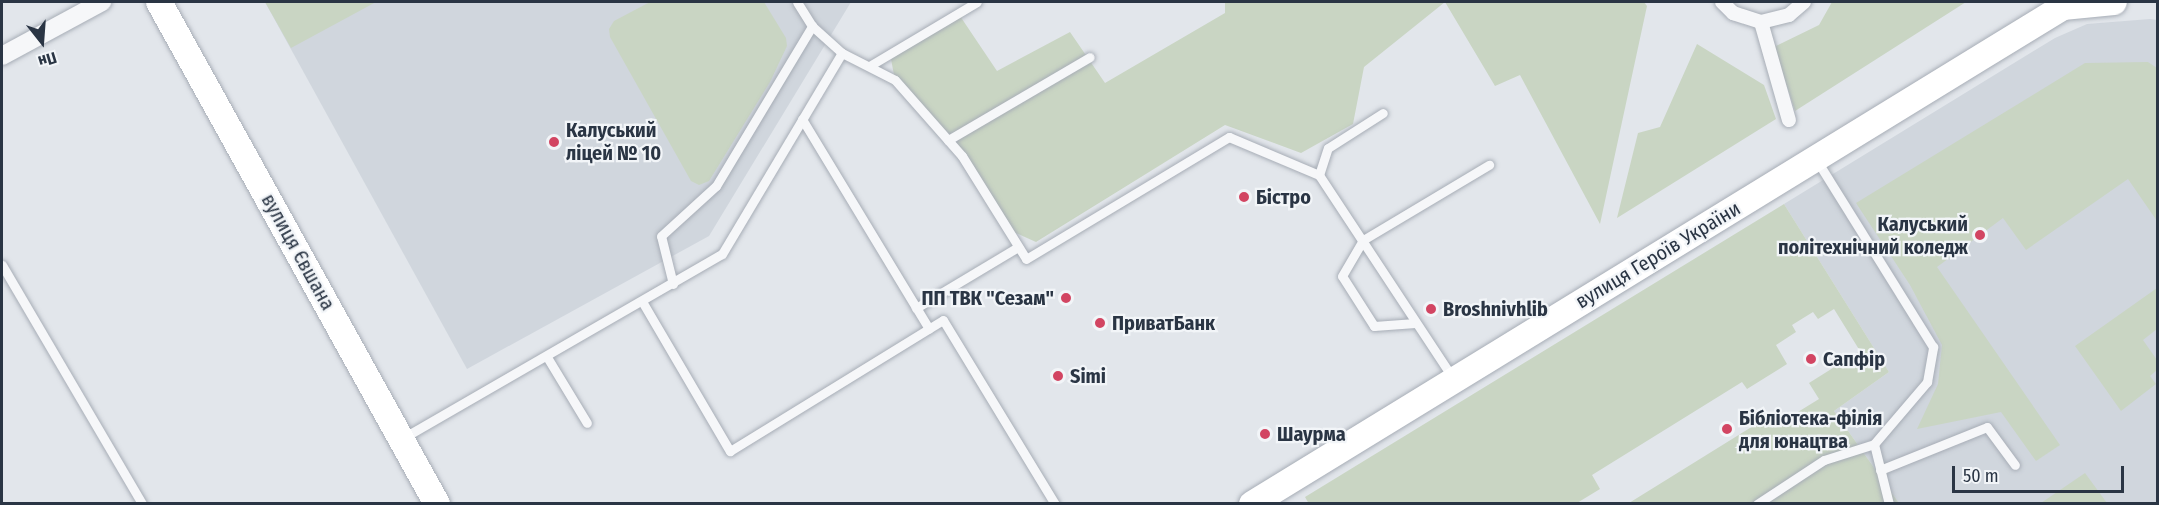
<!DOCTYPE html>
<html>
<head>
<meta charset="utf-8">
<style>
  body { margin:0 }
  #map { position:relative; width:2159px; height:505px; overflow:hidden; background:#e2e6eb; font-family:"Fira Sans Condensed",sans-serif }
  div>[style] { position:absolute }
  .built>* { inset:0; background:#d0d6dd }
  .green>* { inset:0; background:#c9d5c3 }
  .roads { filter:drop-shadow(0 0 2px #a7adb6) drop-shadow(0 0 2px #a7adb6) }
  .service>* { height:9px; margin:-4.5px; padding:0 4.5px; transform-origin:4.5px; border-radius:4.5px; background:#f6f7f9 }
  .pedestrian>* { height:14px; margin:-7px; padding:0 7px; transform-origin:7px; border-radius:7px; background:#f6f7f9 }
  .minor>* { height:18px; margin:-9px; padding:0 9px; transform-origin:9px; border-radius:9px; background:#f6f7f9 }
  .secondary>* { height:26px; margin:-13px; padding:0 13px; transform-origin:13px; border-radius:13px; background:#fff }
  .dots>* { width:16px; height:16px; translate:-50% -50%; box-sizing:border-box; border:3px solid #f2f5f8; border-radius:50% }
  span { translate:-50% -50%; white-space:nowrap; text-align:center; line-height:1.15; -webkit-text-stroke:4.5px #f2f5f8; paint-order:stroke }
  .poi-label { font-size:20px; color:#2a3544; font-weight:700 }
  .left { translate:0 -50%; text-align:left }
  .right { translate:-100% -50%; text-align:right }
  .street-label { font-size:20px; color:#2a3544 }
  .frame { position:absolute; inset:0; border:3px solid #2a3544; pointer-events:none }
  .north { position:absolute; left:12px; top:12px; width:60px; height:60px; -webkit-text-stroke:4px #f2f5f8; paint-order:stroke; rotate:163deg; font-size:16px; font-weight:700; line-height:24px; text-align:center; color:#2a3544 }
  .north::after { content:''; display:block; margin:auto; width:21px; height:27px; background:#2a3544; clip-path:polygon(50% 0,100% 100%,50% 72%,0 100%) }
  .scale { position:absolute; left:1952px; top:466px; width:172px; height:27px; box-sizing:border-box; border:3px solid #2a3544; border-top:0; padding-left:8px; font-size:18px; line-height:21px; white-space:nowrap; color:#2a3544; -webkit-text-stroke:4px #f2f5f8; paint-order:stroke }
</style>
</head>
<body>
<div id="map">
  <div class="built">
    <i style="clip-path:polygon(265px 2px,851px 2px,709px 236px,467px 369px)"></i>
    <i style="clip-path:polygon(2150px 19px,2157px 20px,2157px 503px,1899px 503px,1834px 411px,1889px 372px,1784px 204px,2055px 38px,2087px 24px)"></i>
  </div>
  <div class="green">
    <i style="clip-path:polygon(265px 2px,376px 2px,291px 48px)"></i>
    <i style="clip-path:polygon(650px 2px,764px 2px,786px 38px,787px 46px,770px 82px,709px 181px,699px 185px,691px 181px,610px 37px,609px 29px,614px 21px)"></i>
    <i style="clip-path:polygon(1225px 2px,1644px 2px,1647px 6px,1600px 224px,1520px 75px,1495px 86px,1445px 2px,1364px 67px,1353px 124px,1301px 153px,1225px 125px,1036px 242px,1007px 229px,962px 156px,895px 80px,890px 54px,958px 13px,997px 71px,1070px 32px,1105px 83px,1225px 13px)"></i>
    <i style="clip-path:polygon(1832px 2px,1966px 2px,1795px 111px,1774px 47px,1819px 25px)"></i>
    <i style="clip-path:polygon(1697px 44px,1764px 85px,1776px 119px,1617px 218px,1638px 133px,1660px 127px)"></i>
    <i style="clip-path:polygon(2148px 62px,2157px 68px,2157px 221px,2128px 179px,2026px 250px,2003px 218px,1937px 267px,2060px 445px,2036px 461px,2001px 412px,1917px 429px,1938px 384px,1942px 345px,1910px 285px,1856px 203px,2085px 63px)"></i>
    <i style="clip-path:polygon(1784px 204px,1889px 372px,1834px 411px,1899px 503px,1629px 503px,1766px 418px,1772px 428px,1819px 399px,1809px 383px,1860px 351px,1834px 309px,1818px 319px,1813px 312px,1792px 325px,1796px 332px,1776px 345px,1787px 364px,1747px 389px,1742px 382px,1592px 475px,1600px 489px,1577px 503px,1309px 504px,1305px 497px)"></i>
    <i style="clip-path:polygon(2157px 288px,2157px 329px,2143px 340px,2157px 360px,2157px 370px,2150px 376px,2156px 384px,2121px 411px,2075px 346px)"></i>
    <i style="clip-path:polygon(2085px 473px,2107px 503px,2041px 503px)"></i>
  </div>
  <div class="roads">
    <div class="service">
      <i style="left:812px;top:26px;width:40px;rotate:42deg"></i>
      <i style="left:842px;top:53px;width:59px;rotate:27deg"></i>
      <i style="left:895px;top:80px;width:101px;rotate:48.6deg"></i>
      <i style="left:962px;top:156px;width:121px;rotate:58.1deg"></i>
      <i style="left:1026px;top:259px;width:237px;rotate:-31deg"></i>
      <i style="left:1229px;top:137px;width:98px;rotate:22.9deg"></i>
      <i style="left:1319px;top:175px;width:243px;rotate:56.6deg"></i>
      <i style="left:871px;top:65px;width:123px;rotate:-30.7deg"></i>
      <i style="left:802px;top:119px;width:245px;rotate:58.8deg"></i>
      <i style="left:948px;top:140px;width:164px;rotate:-30.3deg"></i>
      <i style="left:1319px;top:175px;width:28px;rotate:-72deg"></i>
      <i style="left:1328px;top:148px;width:65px;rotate:-32.5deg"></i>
      <i style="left:2px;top:265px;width:277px;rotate:59.6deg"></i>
      <i style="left:673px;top:284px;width:49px;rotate:-104deg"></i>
      <i style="left:661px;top:236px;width:74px;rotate:-42.3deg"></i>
      <i style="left:716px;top:186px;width:187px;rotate:-59deg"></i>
      <i style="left:812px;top:26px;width:28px;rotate:-122deg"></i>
      <i style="left:643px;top:303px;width:172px;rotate:59.6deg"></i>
      <i style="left:730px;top:451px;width:250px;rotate:-31.6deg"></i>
      <i style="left:943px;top:320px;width:215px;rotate:58.7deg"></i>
      <i style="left:916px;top:308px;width:119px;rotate:-30.9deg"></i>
      <i style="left:1415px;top:323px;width:41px;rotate:175.8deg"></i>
      <i style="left:1374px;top:326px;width:59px;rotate:-122.6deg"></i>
      <i style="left:1342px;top:276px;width:42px;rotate:-59.7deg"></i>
      <i style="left:1363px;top:240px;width:147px;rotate:-30.8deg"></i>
      <i style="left:547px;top:357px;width:77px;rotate:58.8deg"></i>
      <i style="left:403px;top:438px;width:368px;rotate:-30deg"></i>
      <i style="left:722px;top:254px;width:234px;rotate:-59.2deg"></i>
      <i style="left:1874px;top:444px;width:62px;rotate:76deg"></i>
      <i style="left:1880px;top:470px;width:115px;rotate:-21.9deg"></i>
      <i style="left:1987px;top:427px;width:47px;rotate:53.6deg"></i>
      <i style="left:1757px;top:504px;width:80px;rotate:-33.3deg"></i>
      <i style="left:1824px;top:460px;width:52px;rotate:-17.7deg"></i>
      <i style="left:1874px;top:444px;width:82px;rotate:-49.5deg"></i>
      <i style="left:1927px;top:382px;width:36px;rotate:-80deg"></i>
      <i style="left:1933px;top:347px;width:219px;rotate:-121.9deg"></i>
    </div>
    <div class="pedestrian">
      <i style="left:1722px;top:2px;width:16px;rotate:45deg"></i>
      <i style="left:1733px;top:13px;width:29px;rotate:18deg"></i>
      <i style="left:1761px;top:22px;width:29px;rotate:-14deg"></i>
      <i style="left:1789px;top:15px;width:20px;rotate:-41deg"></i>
      <i style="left:1761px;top:22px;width:102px;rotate:74.1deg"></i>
    </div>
    <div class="minor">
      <i style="left:2px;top:56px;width:114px;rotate:-28.4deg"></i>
    </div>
    <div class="secondary">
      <i style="left:159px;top:2px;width:574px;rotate:61.02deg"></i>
      <i style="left:1252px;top:504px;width:951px;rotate:-31.5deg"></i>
      <i style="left:2063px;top:7px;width:51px;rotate:-5.6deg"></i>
    </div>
  </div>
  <div class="dots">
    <i style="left:554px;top:142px;background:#d24562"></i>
    <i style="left:1244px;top:197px;background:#d24562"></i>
    <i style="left:1980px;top:235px;background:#d24562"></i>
    <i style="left:1066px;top:298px;background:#d24562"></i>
    <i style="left:1431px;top:309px;background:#d24562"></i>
    <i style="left:1100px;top:323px;background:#d24562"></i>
    <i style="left:1811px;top:359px;background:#d24562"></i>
    <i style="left:1058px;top:376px;background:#d24562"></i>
    <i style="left:1727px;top:429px;background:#d24562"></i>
    <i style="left:1265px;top:434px;background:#d24562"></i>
  </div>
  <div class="poi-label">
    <span class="left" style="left:566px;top:142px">Калуський<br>ліцей № 10</span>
    <span class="left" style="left:1256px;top:197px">Бістро</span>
    <span class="right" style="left:1968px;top:236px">Калуський<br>політехнічний коледж</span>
    <span class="right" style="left:1054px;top:298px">ПП ТВК "Сезам"</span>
    <span class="left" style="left:1443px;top:309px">Broshnivhlib</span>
    <span class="left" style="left:1112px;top:323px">ПриватБанк</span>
    <span class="left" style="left:1823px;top:359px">Сапфір</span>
    <span class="left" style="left:1070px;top:376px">Simi</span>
    <span class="left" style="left:1739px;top:430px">Бібліотека-філія<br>для юнацтва</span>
    <span class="left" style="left:1277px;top:434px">Шаурма</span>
  </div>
  <div class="street-label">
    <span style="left:298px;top:252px;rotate:61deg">вулиця Євшана</span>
    <span style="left:1658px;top:255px;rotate:-31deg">вулиця Героїв України</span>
  </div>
  <div class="frame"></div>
  <div class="north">Пн</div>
  <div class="scale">50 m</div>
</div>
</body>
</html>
